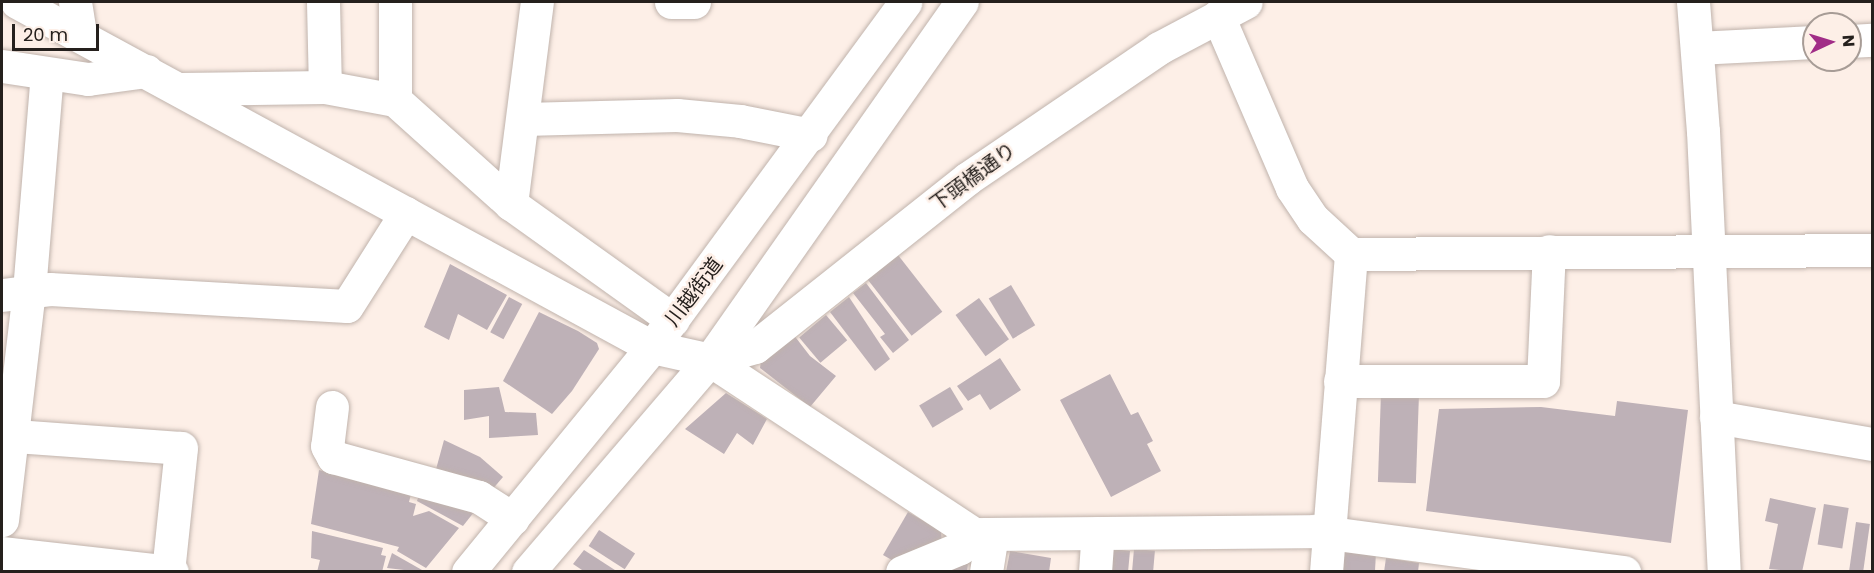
<!DOCTYPE html>
<html>
<head>
<meta charset="utf-8">
<style>
  body { margin:0 }
  #map { position:relative; width:1874px; height:573px; overflow:hidden; background:#fdefe7; font-family:Poppins,"Noto Sans JP",sans-serif }
  div>[style] { position:absolute }
  .building>* { inset:0; background:#beb1b7; transform-origin:0 0 }
  .roads { filter:drop-shadow(0 0 2px #c0b3ac) drop-shadow(0 0 2px #c0b3ac) }
  .minor>* { height:33px; margin:-16.5px; padding:0 16.5px; transform-origin:16.5px; border-radius:16.5px; background:#fff }
  .highway>* { height:33px; margin:-16.5px; padding:0 16.5px; transform-origin:16.5px; border-radius:16.5px; background:#fff }
  span { translate:-50% -50%; white-space:nowrap; text-align:center; line-height:1.15; -webkit-text-stroke:5px #fdefe7; paint-order:stroke }
  .street-label { font-size:20px; color:#25201d }
  .frame { position:absolute; inset:0; border:3px solid #25201d; pointer-events:none }
  .north { position:absolute; left:1802px; top:12px; width:60px; height:60px; box-sizing:border-box; background:#fdefe7; border:2px solid #a79c96; border-radius:50%; rotate:86deg; font-size:16px; font-weight:700; line-height:24px; text-align:center; color:#25201d }
  .north::after { content:''; display:block; margin:auto; width:21px; height:27px; background:#a12d87; clip-path:polygon(50% 0,100% 100%,50% 72%,0 100%) }
  .scale { position:absolute; left:12px; top:24px; width:87px; height:27px; box-sizing:border-box; border:3px solid #25201d; border-top:0; padding-left:8px; font-size:18px; line-height:21px; white-space:nowrap; color:#25201d; -webkit-text-stroke:4px #fdefe7; paint-order:stroke }
</style>
</head>
<body>
<div id="map">
  <div class="building">
    <i style="left:898px;top:255px;width:72px;height:39px;rotate:52deg"></i>
    <i style="clip-path:polygon(450px 264px,507px 295px,487px 330px,458px 314px,449px 340px,424px 327px)"></i>
    <i style="clip-path:polygon(866px 283px,909px 340px,893px 353px,880px 337px,885px 334px,853px 293px)"></i>
    <i style="left:1011px;top:285px;width:47px;height:26px;rotate:59deg"></i>
    <i style="left:509px;top:297px;width:15px;height:40px;rotate:28deg"></i>
    <i style="clip-path:polygon(849px 297px,890px 359px,875px 371px,830px 312px)"></i>
    <i style="left:979px;top:298px;width:51px;height:29px;rotate:54deg"></i>
    <i style="clip-path:polygon(539px 312px,578px 331px,597px 343px,599px 349px,572px 391px,552px 414px,503px 381px)"></i>
    <i style="left:826px;top:315px;width:33px;height:35px;rotate:50deg"></i>
    <i style="clip-path:polygon(793px 334px,810px 356px,836px 376px,810px 407px,760px 368px,761px 361px)"></i>
    <i style="clip-path:polygon(1000px 358px,1021px 390px,990px 410px,980px 394px,968px 401px,957px 386px)"></i>
    <i style="clip-path:polygon(1110px 374px,1131px 415px,1138px 412px,1153px 441px,1147px 444px,1161px 471px,1111px 497px,1060px 400px)"></i>
    <i style="clip-path:polygon(499px 387px,505px 412px,536px 413px,538px 435px,489px 438px,489px 416px,464px 420px,464px 390px)"></i>
    <i style="left:950px;top:387px;width:26px;height:36px;rotate:59deg"></i>
    <i style="clip-path:polygon(726px 393px,767px 419px,753px 445px,737px 433px,724px 454px,685px 429px)"></i>
    <i style="left:1381px;top:393px;width:38px;height:89px;rotate:2deg"></i>
    <i style="clip-path:polygon(1617px 401px,1688px 410px,1671px 543px,1426px 511px,1439px 409px,1541px 407px,1615px 416px)"></i>
    <i style="clip-path:polygon(444px 440px,480px 457px,503px 477px,491px 491px,435px 473px)"></i>
    <i style="clip-path:polygon(319px 470px,411px 494px,409px 502px,416px 504px,413px 516px,429px 511px,459px 528px,426px 568px,397px 551px,399px 547px,311px 524px)"></i>
    <i style="clip-path:polygon(421px 489px,478px 507px,463px 526px,417px 501px)"></i>
    <i style="clip-path:polygon(1770px 498px,1816px 508px,1802px 572px,1769px 569px,1778px 524px,1765px 521px)"></i>
    <i style="left:1824px;top:504px;width:25px;height:41px;rotate:9deg"></i>
    <i style="clip-path:polygon(908px 512px,941px 531px,942px 545px,897px 563px,883px 555px)"></i>
    <i style="left:1856px;top:522px;width:14px;height:51px;rotate:8deg"></i>
    <i style="left:599px;top:530px;width:43px;height:19px;rotate:33deg"></i>
    <i style="clip-path:polygon(312px 531px,383px 548px,381px 555px,386px 556px,382px 572px,317px 572px,320px 560px,311px 558px)"></i>
    <i style="clip-path:polygon(1104px 548px,1130px 551px,1128px 572px,1112px 572px)"></i>
    <i style="left:1134px;top:549px;width:21px;height:23px;rotate:5deg"></i>
    <i style="clip-path:polygon(584px 550px,618px 572px,585px 572px,573px 564px)"></i>
    <i style="clip-path:polygon(1010px 551px,1051px 558px,1049px 572px,1006px 572px)"></i>
    <i style="left:1340px;top:551px;width:36px;height:21px;rotate:3deg"></i>
    <i style="clip-path:polygon(392px 553px,422px 570px,421px 572px,387px 568px)"></i>
    <i style="clip-path:polygon(1386px 558px,1419px 563px,1418px 572px,1384px 572px)"></i>
    <i style="clip-path:polygon(943px 562px,968px 563px,967px 572px,936px 572px)"></i>
  </div>
  <div class="roads">
    <div class="minor">
      <i style="left:17px;top:2px;width:723px;rotate:28.52deg"></i>
      <i style="left:652px;top:347px;width:59px;rotate:12.6deg"></i>
      <i style="left:710px;top:360px;width:316px;rotate:33.4deg"></i>
      <i style="left:974px;top:534px;width:341px;rotate:-0.5deg"></i>
      <i style="left:1315px;top:531px;width:312px;rotate:7.6deg"></i>
      <i style="left:75px;top:2px;width:33px;rotate:81deg"></i>
      <i style="left:323px;top:2px;width:85px;rotate:88.7deg"></i>
      <i style="left:395px;top:2px;width:98px;rotate:90deg"></i>
      <i style="left:671px;top:2px;width:23px"></i>
      <i style="left:1693px;top:2px;width:129px;rotate:85.6deg"></i>
      <i style="left:1703px;top:131px;width:441px;rotate:87.3deg"></i>
      <i style="left:1218px;top:16px;width:187px;rotate:66.7deg"></i>
      <i style="left:1292px;top:188px;width:37px;rotate:56deg"></i>
      <i style="left:1313px;top:219px;width:52px;rotate:42.6deg"></i>
      <i style="left:1850px;top:41px;width:22px;rotate:-3deg"></i>
      <i style="left:1697px;top:48px;width:117px;rotate:-2.9deg"></i>
      <i style="left:2px;top:66px;width:87px;rotate:8.6deg"></i>
      <i style="left:88px;top:79px;width:59px;rotate:-7.9deg"></i>
      <i style="left:180px;top:89px;width:145px;rotate:-0.8deg"></i>
      <i style="left:325px;top:87px;width:71px;rotate:10.5deg"></i>
      <i style="left:395px;top:100px;width:156px;rotate:41.9deg"></i>
      <i style="left:511px;top:204px;width:199px;rotate:35.6deg"></i>
      <i style="left:524px;top:119px;width:153px;rotate:-1.5deg"></i>
      <i style="left:677px;top:115px;width:63px;rotate:5.4deg"></i>
      <i style="left:740px;top:121px;width:72px;rotate:11.2deg"></i>
      <i style="left:511px;top:204px;width:204px;rotate:-82.7deg"></i>
      <i style="left:2px;top:295px;width:48px;rotate:-7.1deg"></i>
      <i style="left:50px;top:289px;width:297px;rotate:3.3deg"></i>
      <i style="left:347px;top:306px;width:110px;rotate:-57.6deg"></i>
      <i style="left:710px;top:360px;width:47px;rotate:-16.1deg"></i>
      <i style="left:755px;top:347px;width:272px;rotate:-38.4deg"></i>
      <i style="left:968px;top:178px;width:231px;rotate:-34.2deg"></i>
      <i style="left:1159px;top:48px;width:98px;rotate:-27.9deg"></i>
      <i style="left:1340px;top:381px;width:203px"></i>
      <i style="left:1543px;top:381px;width:130px;rotate:-87.4deg"></i>
      <i style="left:332px;top:407px;width:39px;rotate:97deg"></i>
      <i style="left:327px;top:446px;width:13px;rotate:61deg"></i>
      <i style="left:333px;top:457px;width:151px;rotate:15.3deg"></i>
      <i style="left:479px;top:497px;width:40px;rotate:32.9deg"></i>
      <i style="left:1716px;top:417px;width:158px;rotate:9.8deg"></i>
      <i style="left:14px;top:436px;width:167px;rotate:4.1deg"></i>
      <i style="left:181px;top:448px;width:124px;rotate:96deg"></i>
      <i style="left:2px;top:520px;width:231px;rotate:-83.3deg"></i>
      <i style="left:29px;top:291px;width:218px;rotate:-85.3deg"></i>
      <i style="left:2px;top:553px;width:171px;rotate:6.4deg"></i>
      <i style="left:902px;top:572px;width:63px;rotate:-22.5deg"></i>
      <i style="left:960px;top:548px;width:20px;rotate:-45deg"></i>
      <i style="left:986px;top:572px;width:38px;rotate:-81deg"></i>
      <i style="left:1095px;top:572px;width:39px;rotate:-86deg"></i>
      <i style="left:1326px;top:572px;width:319px;rotate:-85.5deg"></i>
      <i style="left:1351px;top:254px;width:521px;rotate:-0.44deg"></i>
    </div>
    <div class="highway">
      <i style="left:468px;top:572px;width:291px;rotate:-50.7deg"></i>
      <i style="left:652px;top:347px;width:428px;rotate:-53.7deg"></i>
      <i style="left:528px;top:572px;width:279px;rotate:-49.4deg"></i>
      <i style="left:710px;top:360px;width:438px;rotate:-54.9deg"></i>
    </div>
  </div>
  <div class="street-label">
    <span style="left:973px;top:177px;rotate:-36deg">下頭橋通り</span>
    <span style="left:694px;top:292px;rotate:-53deg">川越街道</span>
  </div>
  <div class="frame"></div>
  <div class="north">N</div>
  <div class="scale">20 m</div>
</div>
</body>
</html>
